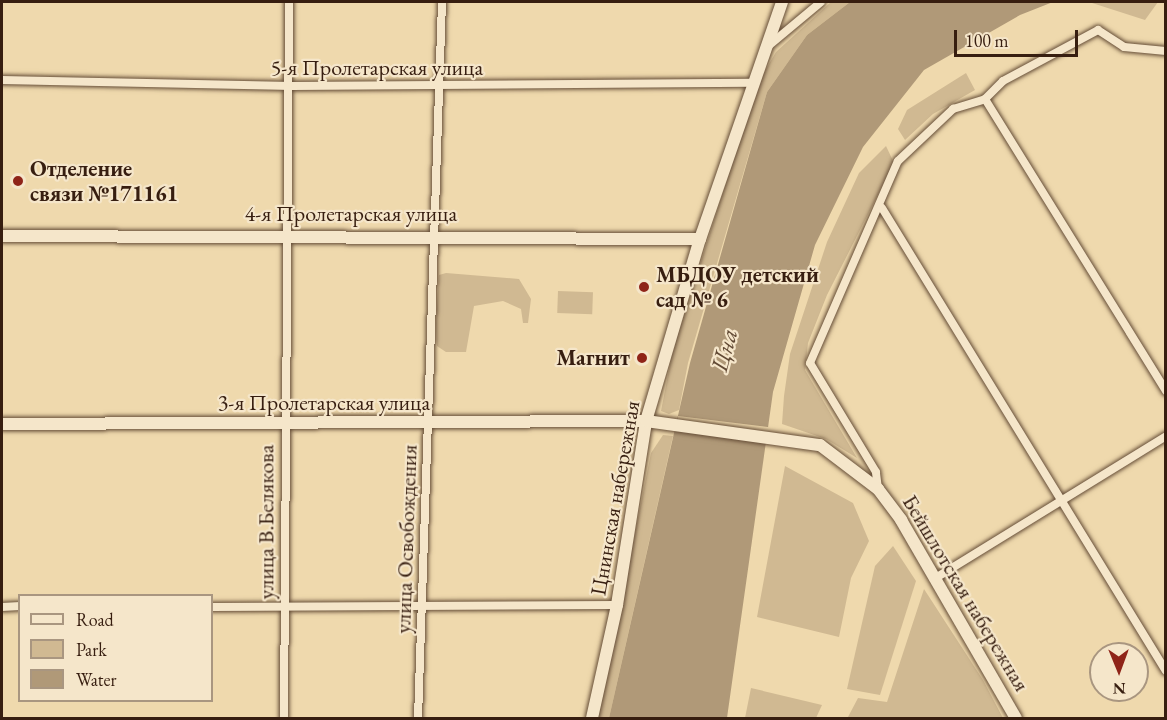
<!DOCTYPE html>
<html>
<head>
<meta charset="utf-8">
<style>
  body { margin:0 }
  #map { position:relative; width:1167px; height:720px; overflow:hidden; background:#efd9ad; font-family:"EB Garamond",serif }
  div>[style] { position:absolute }
  .green>* { inset:0; background:#d0b992; transform-origin:0 0 }
  .water>* { inset:0; background:#b09978 }
  .pier>* { inset:0; background:#efd9ad; transform-origin:0 0 }
  .roads { filter:drop-shadow(0 0 2px #654d37) drop-shadow(0 0 2px #654d37) }
  .street>* { height:8px; margin:-4px; padding:0 4px; transform-origin:4px; border-radius:4px; background:#f5e6ca }
  .secondary>* { height:12px; margin:-6px; padding:0 6px; transform-origin:6px; border-radius:6px; background:#f5e6ca }
  .dots>* { width:16px; height:16px; translate:-50% -50%; box-sizing:border-box; border:3px solid #f5e6ca; border-radius:50% }
  span { translate:-50% -50%; white-space:nowrap; text-align:center; line-height:1.15; -webkit-text-stroke:4.5px #f5e6ca; paint-order:stroke }
  .street-label { font-size:22px; color:#371e10 }
  .poi-label { font-size:22px; color:#371e10; font-weight:700 }
  .left { translate:0 -50%; text-align:left }
  .right { translate:-100% -50%; text-align:right }
  .water-label { font-size:24px; color:#614934; font-style:italic }
  .frame { position:absolute; inset:0; border:3px solid #371e10; pointer-events:none }
  .legend { position:absolute; left:18px; top:594px; width:195px; height:108px; box-sizing:border-box; background:#f5e6ca; border:2px solid #a99680; margin:0; padding:8px 10px; list-style:none; font-size:18px; color:#371e10 }
  .legend li { display:flex; align-items:center; gap:12px; height:30px }
  .legend b { width:30px; border:2px solid #a99680 }
  .north { position:absolute; left:1089px; top:642px; width:60px; height:60px; box-sizing:border-box; background:#f5e6ca; border:2px solid #a99680; border-radius:50%; rotate:179deg; font-size:16px; font-weight:700; line-height:24px; text-align:center; color:#371e10 }
  .north::after { content:''; display:block; margin:auto; width:21px; height:27px; background:#8f2418; clip-path:polygon(50% 0,100% 100%,50% 72%,0 100%) }
  .scale { position:absolute; left:954px; top:30px; width:124px; height:27px; box-sizing:border-box; border:3px solid #371e10; border-top:0; padding-left:8px; font-size:18px; line-height:21px; white-space:nowrap; color:#371e10; -webkit-text-stroke:4px #f5e6ca; paint-order:stroke }
</style>
</head>
<body>
<div id="map">
  <div class="green">
    <i style="clip-path:polygon(831px 2px,850px 2px,807px 35px,767px 92px,688px 363px,679px 410px,669px 414px,661px 411px,673px 349px,758px 83px,776px 52px)"></i>
    <i style="clip-path:polygon(1089px 2px,1158px 2px,1145px 20px)"></i>
    <i style="clip-path:polygon(966px 73px,975px 90px,933px 114px,905px 140px,898px 129px,907px 110px)"></i>
    <i style="clip-path:polygon(886px 146px,894px 163px,827px 295px,808px 343px,805px 370px,857px 458px,826px 439px,782px 424px,784px 396px,790px 354px,827px 242px,859px 173px)"></i>
    <i style="clip-path:polygon(446px 273px,519px 279px,531px 299px,528px 323px,523px 323px,521px 309px,503px 301px,474px 306px,466px 352px,446px 352px,437px 346px,436px 323px,439px 275px)"></i>
    <i style="left:558px;top:291px;width:35px;height:22px;rotate:2deg"></i>
    <i style="clip-path:polygon(663px 435px,673px 436px,609px 718px,598px 718px,651px 453px)"></i>
    <i style="clip-path:polygon(785px 466px,853px 503px,869px 541px,851px 578px,839px 637px,757px 617px)"></i>
    <i style="clip-path:polygon(893px 546px,916px 581px,880px 695px,847px 689px,875px 566px)"></i>
    <i style="clip-path:polygon(924px 589px,983px 680px,1003px 718px,848px 717px,858px 698px,887px 702px)"></i>
    <i style="clip-path:polygon(751px 688px,822px 705px,816px 718px,745px 718px)"></i>
  </div>
  <div class="water">
    <i style="clip-path:polygon(850px 2px,1053px 2px,1020px 15px,924px 70px,863px 147px,815px 245px,773px 392px,727px 718px,609px 718px,690px 363px,767px 92px,807px 35px)"></i>
  </div>
  <div class="pier">
    <i style="left:678px;top:416px;width:94px;height:14px;rotate:7deg"></i>
  </div>
  <div class="roads">
    <div class="street">
      <i style="left:767px;top:47px;width:70px;rotate:-39.8deg"></i>
      <i style="left:2px;top:80px;width:290px;rotate:1.2deg"></i>
      <i style="left:292px;top:86px;width:460px;rotate:-0.4deg"></i>
      <i style="left:985px;top:99px;width:344px;rotate:58.2deg"></i>
      <i style="left:882px;top:208px;width:543px;rotate:58.48deg"></i>
      <i style="left:878px;top:489px;width:17px;rotate:-97deg"></i>
      <i style="left:876px;top:472px;width:127px;rotate:-121.2deg"></i>
      <i style="left:810px;top:363px;width:220px;rotate:-66.5deg"></i>
      <i style="left:898px;top:161px;width:76px;rotate:-43.4deg"></i>
      <i style="left:953px;top:109px;width:34px;rotate:-17deg"></i>
      <i style="left:985px;top:99px;width:25px;rotate:-45deg"></i>
      <i style="left:1003px;top:81px;width:108px;rotate:-28.2deg"></i>
      <i style="left:1098px;top:30px;width:31px;rotate:33deg"></i>
      <i style="left:1124px;top:47px;width:42px;rotate:5.4deg"></i>
      <i style="left:934px;top:579px;width:273px;rotate:-31.6deg"></i>
      <i style="left:2px;top:607px;width:18px;rotate:-3deg"></i>
      <i style="left:212px;top:607px;width:405px;rotate:-0.3deg"></i>
      <i style="left:284px;top:718px;width:716px;rotate:-89.6deg"></i>
      <i style="left:418px;top:718px;width:716px;rotate:-88.08deg"></i>
    </div>
    <div class="secondary">
      <i style="left:2px;top:236px;width:698px;rotate:0.25deg"></i>
      <i style="left:2px;top:424px;width:644px;rotate:-0.27deg"></i>
      <i style="left:646px;top:421px;width:176px;rotate:7.9deg"></i>
      <i style="left:820px;top:445px;width:73px;rotate:37.2deg"></i>
      <i style="left:878px;top:489px;width:39px;rotate:53deg"></i>
      <i style="left:901px;top:520px;width:229px;rotate:59.9deg"></i>
      <i style="left:592px;top:718px;width:116px;rotate:-77.5deg"></i>
      <i style="left:617px;top:605px;width:186px;rotate:-81deg"></i>
      <i style="left:646px;top:421px;width:190px;rotate:-73.5deg"></i>
      <i style="left:700px;top:239px;width:251px;rotate:-70.9deg"></i>
    </div>
  </div>
  <div class="dots">
    <i style="left:18px;top:181px;background:#8f2418"></i>
    <i style="left:644px;top:287px;background:#8f2418"></i>
    <i style="left:642px;top:358px;background:#8f2418"></i>
  </div>
  <div class="street-label">
    <span style="left:377px;top:68px">5-я Пролетарская улица</span>
    <span style="left:351px;top:214px">4-я Пролетарская улица</span>
    <span style="left:324px;top:403px">3-я Пролетарская улица</span>
    <span style="left:615px;top:498px;rotate:-80deg">Цнинская набережная</span>
    <span style="left:266px;top:522px;rotate:-90deg">улица В.Белякова</span>
    <span style="left:406px;top:539px;rotate:-88deg">улица Освобождения</span>
    <span style="left:966px;top:593px;rotate:59deg">Бейшлотская набережная</span>
  </div>
  <div class="poi-label">
    <span class="left" style="left:30px;top:181px">Отделение<br>связи №171161</span>
    <span class="left" style="left:656px;top:287px">МБДОУ детский<br>сад № 6</span>
    <span class="right" style="left:630px;top:358px">Магнит</span>
  </div>
  <div class="water-label">
    <span style="left:724px;top:350px;rotate:-75deg">Цна</span>
  </div>
  <div class="frame"></div>
  <ul class="legend">
  <li><b style="height:8px;background:#f5e6ca"></b>Road</li>
  <li><b style="height:16px;background:#d0b992"></b>Park</li>
  <li><b style="height:16px;background:#b09978"></b>Water</li>
  </ul>
  <div class="north">N</div>
  <div class="scale">100 m</div>
</div>
</body>
</html>
